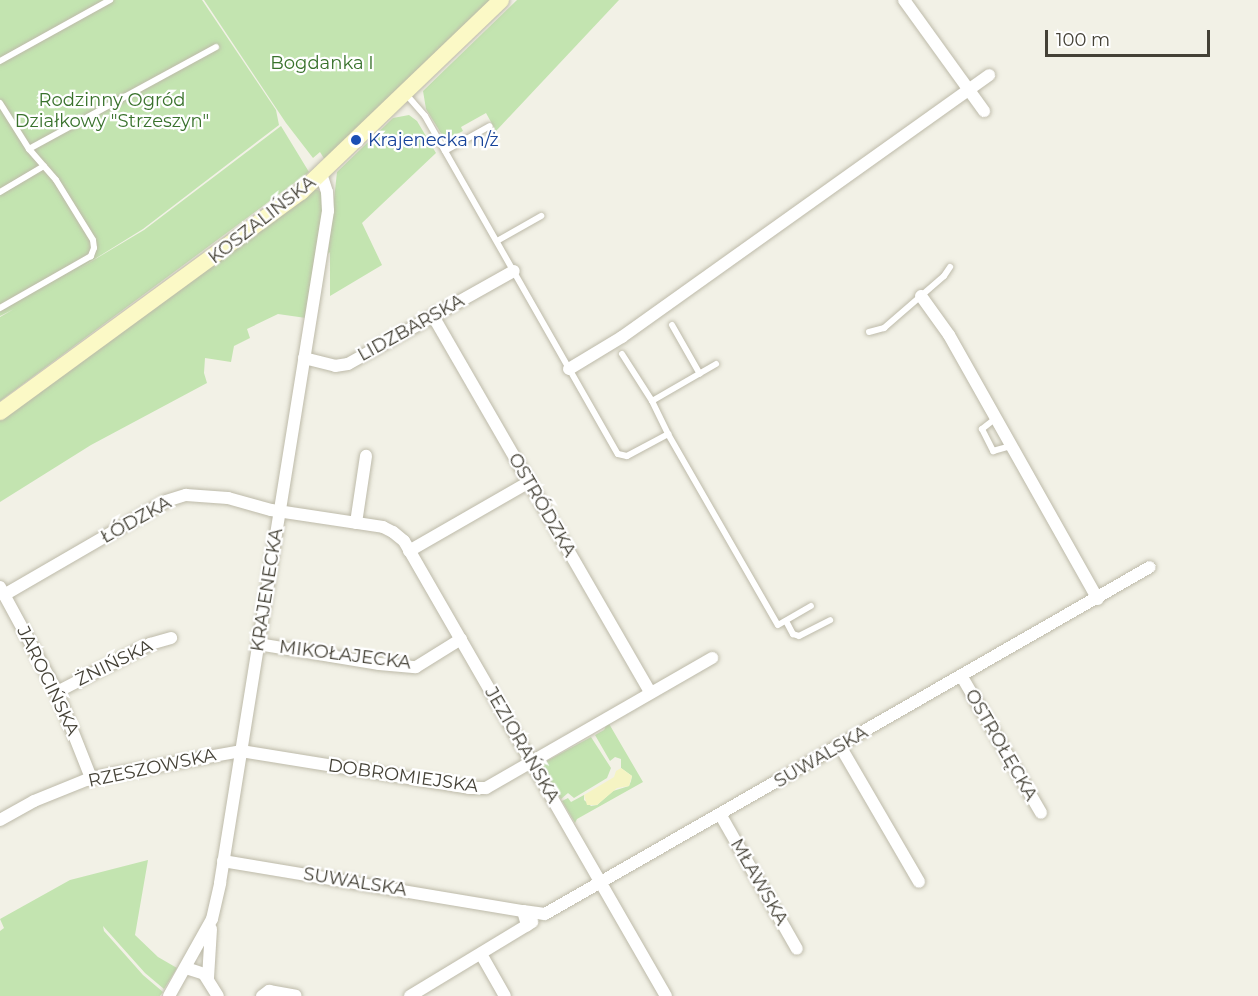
<!DOCTYPE html>
<html>
<head>
<meta charset="utf-8">
<style>
  body { margin:0 }
  #map { position:relative; width:1258px; height:996px; overflow:hidden; background:#f2f1e6; font-family:Montserrat,sans-serif }
  div>[style] { position:absolute }
  .green>* { inset:0; background:#c3e4b0 }
  .sand>* { inset:0; background:#f5f4c3 }
  .roads { filter:drop-shadow(0 0 2px #bdbaa9) drop-shadow(0 0 2px #bdbaa9) }
  .lane>* { height:6px; margin:-3px; padding:0 3px; transform-origin:3px; border-radius:3px; background:#fff }
  .street>* { height:12px; margin:-6px; padding:0 6px; transform-origin:6px; border-radius:6px; background:#fff }
  .secondary>* { height:16px; margin:-8px; padding:0 8px; transform-origin:8px; border-radius:8px; background:#fbf9c6 }
  .dots>* { width:16px; height:16px; translate:-50% -50%; box-sizing:border-box; border:3px solid #fff; border-radius:50% }
  span { translate:-50% -50%; white-space:nowrap; text-align:center; line-height:1.15; -webkit-text-stroke:4.5px #fff; paint-order:stroke }
  .park-label { font-size:18px; color:#39722c }
  .transit-label { font-size:18px; color:#164399 }
  .left { translate:0 -50%; text-align:left }
  .street-label { font-size:18px; color:#444136 }
  .scale { position:absolute; left:1045px; top:30px; width:165px; height:27px; box-sizing:border-box; border:3px solid #444136; border-top:0; padding-left:8px; font-size:18px; line-height:21px; white-space:nowrap; color:#444136; -webkit-text-stroke:4px #fff; paint-order:stroke }
</style>
</head>
<body>
<div id="map">
  <div class="green">
    <i style="clip-path:polygon(0 0,202px 0,276px 110px,279px 125px,143px 229px,77px 270px,144px 230px,281px 126px,309px 172px,0 401px,0 317px,14px 309px,0 316px)"></i>
    <i style="clip-path:polygon(204px 0,490px 0,325px 160px,320px 152px,313px 158px,286px 123px)"></i>
    <i style="clip-path:polygon(517px 0,619px 0,496px 131px,486px 113px,461px 127px,463px 131px,457px 134px,460px 139px,447px 143px,426px 109px,423px 91px)"></i>
    <i style="clip-path:polygon(409px 115px,417px 121px,436px 153px,362px 223px,382px 265px,330px 296px,330px 252px,328px 254px,337px 172px,393px 118px)"></i>
    <i style="clip-path:polygon(310px 190px,318px 190px,323px 193px,324px 198px,306px 318px,278px 314px,247px 329px,250px 338px,234px 346px,231px 362px,205px 358px,204px 373px,207px 383px,91px 445px,0 502px,0 418px)"></i>
    <i style="clip-path:polygon(608px 722px,643px 782px,577px 819px,575px 823px,562px 801px,568px 798px,571px 802px,584px 795px,584px 800px,591px 806px,597px 805px,613px 791px,629px 786px,631px 781px,632px 776px,621px 768px,621px 759px,615px 757px,610px 761px,595px 735px,604px 730px)"></i>
    <i style="clip-path:polygon(591px 737px,611px 768px,607px 778px,574px 798px,568px 793px,561px 799px,543px 770px,543px 763px)"></i>
    <i style="clip-path:polygon(148px 860px,135px 935px,158px 957px,177px 968px,164px 989px,145px 973px,103px 926px,104px 931px,143px 975px,163px 992px,160px 996px,0 996px,0 931px,4px 928px,0 919px,70px 880px)"></i>
  </div>
  <div class="sand">
    <i style="clip-path:polygon(621px 768px,632px 776px,629px 786px,617px 788px,597px 805px,587px 805px,584px 795px,614px 777px,616px 771px)"></i>
  </div>
  <div class="roads">
    <div class="lane">
      <i style="left:0;top:61px;width:126px;rotate:-29deg"></i>
      <i style="left:405px;top:93px;width:30px;rotate:49deg"></i>
      <i style="left:425px;top:116px;width:389px;rotate:60.3deg"></i>
      <i style="left:618px;top:454px;width:9px;rotate:13deg"></i>
      <i style="left:627px;top:456px;width:47px;rotate:-28.2deg"></i>
      <i style="left:668px;top:434px;width:220px;rotate:60.1deg"></i>
      <i style="left:778px;top:625px;width:38px;rotate:-30deg"></i>
      <i style="left:0;top:103px;width:54px;rotate:57.8deg"></i>
      <i style="left:29px;top:149px;width:41px;rotate:48.9deg"></i>
      <i style="left:56px;top:180px;width:70px;rotate:58.3deg"></i>
      <i style="left:93px;top:240px;width:8px;rotate:83deg"></i>
      <i style="left:94px;top:248px;width:9px;rotate:111deg"></i>
      <i style="left:91px;top:256px;width:105px;rotate:150.3deg"></i>
      <i style="left:29px;top:149px;width:213px;rotate:-28.6deg"></i>
      <i style="left:445px;top:151px;width:51px;rotate:-29.1deg"></i>
      <i style="left:0;top:192px;width:51px;rotate:-30.6deg"></i>
      <i style="left:497px;top:241px;width:51px;rotate:-29.6deg"></i>
      <i style="left:672px;top:325px;width:56px;rotate:60.3deg"></i>
      <i style="left:869px;top:332px;width:16px;rotate:-15deg"></i>
      <i style="left:884px;top:328px;width:79px;rotate:-40.9deg"></i>
      <i style="left:944px;top:276px;width:11px;rotate:-56deg"></i>
      <i style="left:622px;top:354px;width:56px;rotate:57.4deg"></i>
      <i style="left:652px;top:401px;width:37px;rotate:64deg"></i>
      <i style="left:652px;top:401px;width:74px;rotate:-30deg"></i>
      <i style="left:996px;top:418px;width:18px;rotate:142deg"></i>
      <i style="left:982px;top:429px;width:25px;rotate:63deg"></i>
      <i style="left:993px;top:451px;width:19px;rotate:-16deg"></i>
      <i style="left:786px;top:621px;width:15px;rotate:62deg"></i>
      <i style="left:793px;top:634px;width:6px;rotate:18deg"></i>
      <i style="left:799px;top:636px;width:35px;rotate:-27deg"></i>
    </div>
    <div class="street">
      <i style="left:904px;top:0;width:137px;rotate:54.2deg"></i>
      <i style="left:921px;top:296px;width:48px;rotate:54.3deg"></i>
      <i style="left:949px;top:335px;width:303px;rotate:60.6deg"></i>
      <i style="left:433px;top:316px;width:435px;rotate:60deg"></i>
      <i style="left:304px;top:358px;width:32px;rotate:14deg"></i>
      <i style="left:335px;top:366px;width:13px;rotate:-9deg"></i>
      <i style="left:348px;top:364px;width:190px;rotate:-29.3deg"></i>
      <i style="left:569px;top:369px;width:62px;rotate:-31.1deg"></i>
      <i style="left:622px;top:337px;width:451px;rotate:-35.5deg"></i>
      <i style="left:356px;top:523px;width:68px;rotate:-81.5deg"></i>
      <i style="left:409px;top:551px;width:138px;rotate:-29.9deg"></i>
      <i style="left:0;top:587px;width:119px;rotate:61.5deg"></i>
      <i style="left:57px;top:692px;width:92px;rotate:68.4deg"></i>
      <i style="left:4px;top:595px;width:187px;rotate:-30.1deg"></i>
      <i style="left:166px;top:501px;width:21px;rotate:-17deg"></i>
      <i style="left:186px;top:495px;width:42px;rotate:4.1deg"></i>
      <i style="left:228px;top:498px;width:45px;rotate:15.6deg"></i>
      <i style="left:271px;top:510px;width:113px;rotate:8.6deg"></i>
      <i style="left:383px;top:527px;width:11px;rotate:27deg"></i>
      <i style="left:393px;top:532px;width:14px;rotate:39deg"></i>
      <i style="left:404px;top:541px;width:525px;rotate:60.07deg"></i>
      <i style="left:258px;top:644px;width:123px;rotate:9.4deg"></i>
      <i style="left:379px;top:664px;width:37px;rotate:5deg"></i>
      <i style="left:416px;top:667px;width:53px;rotate:-31.9deg"></i>
      <i style="left:962px;top:677px;width:157px;rotate:59.8deg"></i>
      <i style="left:57px;top:692px;width:105px;rotate:-27.3deg"></i>
      <i style="left:150px;top:644px;width:22px;rotate:-16deg"></i>
      <i style="left:840px;top:746px;width:157px;rotate:59.8deg"></i>
      <i style="left:720px;top:814px;width:155px;rotate:60.3deg"></i>
      <i style="left:0;top:820px;width:39px;rotate:-29deg"></i>
      <i style="left:34px;top:801px;width:61px;rotate:-22deg"></i>
      <i style="left:91px;top:778px;width:152px;rotate:-10.2deg"></i>
      <i style="left:241px;top:751px;width:231px;rotate:9.2deg"></i>
      <i style="left:469px;top:788px;width:17px"></i>
      <i style="left:486px;top:788px;width:261px;rotate:-29.9deg"></i>
      <i style="left:223px;top:861px;width:304px;rotate:9.5deg"></i>
      <i style="left:523px;top:911px;width:15px;rotate:74deg"></i>
      <i style="left:523px;top:911px;width:22px;rotate:8deg"></i>
      <i style="left:545px;top:914px;width:697px;rotate:-29.84deg"></i>
      <i style="left:481px;top:954px;width:48px;rotate:60.3deg"></i>
      <i style="left:186px;top:968px;width:19px;rotate:18deg"></i>
      <i style="left:204px;top:974px;width:26px;rotate:58deg"></i>
      <i style="left:208px;top:978px;width:49px;rotate:-86.5deg"></i>
      <i style="left:169px;top:996px;width:88px;rotate:-60.8deg"></i>
      <i style="left:212px;top:919px;width:37px;rotate:-77deg"></i>
      <i style="left:220px;top:883px;width:681px;rotate:-80.87deg"></i>
      <i style="left:328px;top:211px;width:19px;rotate:-93deg"></i>
      <i style="left:327px;top:192px;width:20px;rotate:-108deg"></i>
      <i style="left:262px;top:996px;width:9px;rotate:-36deg"></i>
      <i style="left:269px;top:991px;width:27px;rotate:10deg"></i>
      <i style="left:410px;top:996px;width:143px;rotate:-31.2deg"></i>
    </div>
    <div class="secondary">
      <i style="left:0;top:412px;width:373px;rotate:-36.2deg"></i>
      <i style="left:301px;top:192px;width:277px;rotate:-43.8deg"></i>
    </div>
  </div>
  <div class="dots">
    <i style="left:356px;top:140px;background:#1a4fb4"></i>
  </div>
  <div class="park-label">
    <span style="left:322px;top:63px">Bogdanka I</span>
    <span style="left:112px;top:111px">Rodzinny Ogród<br>Działkowy "Strzeszyn"</span>
  </div>
  <div class="transit-label">
    <span class="left" style="left:368px;top:140px">Krajenecka n/ż</span>
  </div>
  <div class="street-label">
    <span style="left:262px;top:220px;rotate:-38deg">KOSZALIŃSKA</span>
    <span style="left:411px;top:328px;rotate:-29deg">LIDZBARSKA</span>
    <span style="left:542px;top:505px;rotate:60deg">OSTRÓDZKA</span>
    <span style="left:136px;top:520px;rotate:-29deg">ŁÓDZKA</span>
    <span style="left:267px;top:590px;rotate:-81deg">KRAJENECKA</span>
    <span style="left:345px;top:655px;rotate:7deg">MIKOŁAJECKA</span>
    <span style="left:114px;top:663px;rotate:-26deg">ŻNIŃSKA</span>
    <span style="left:48px;top:681px;rotate:64deg">JAROCIŃSKA</span>
    <span style="left:522px;top:745px;rotate:60deg">JEZIORAŃSKA</span>
    <span style="left:1001px;top:745px;rotate:60deg">OSTROŁĘCKA</span>
    <span style="left:821px;top:757px;rotate:-30deg">SUWALSKA</span>
    <span style="left:152px;top:768px;rotate:-12deg">RZESZOWSKA</span>
    <span style="left:403px;top:776px;rotate:8deg">DOBROMIEJSKA</span>
    <span style="left:355px;top:882px;rotate:9deg">SUWALSKA</span>
    <span style="left:759px;top:882px;rotate:60deg">MŁAWSKA</span>
  </div>
  <div class="scale">100 m</div>
</div>
</body>
</html>
